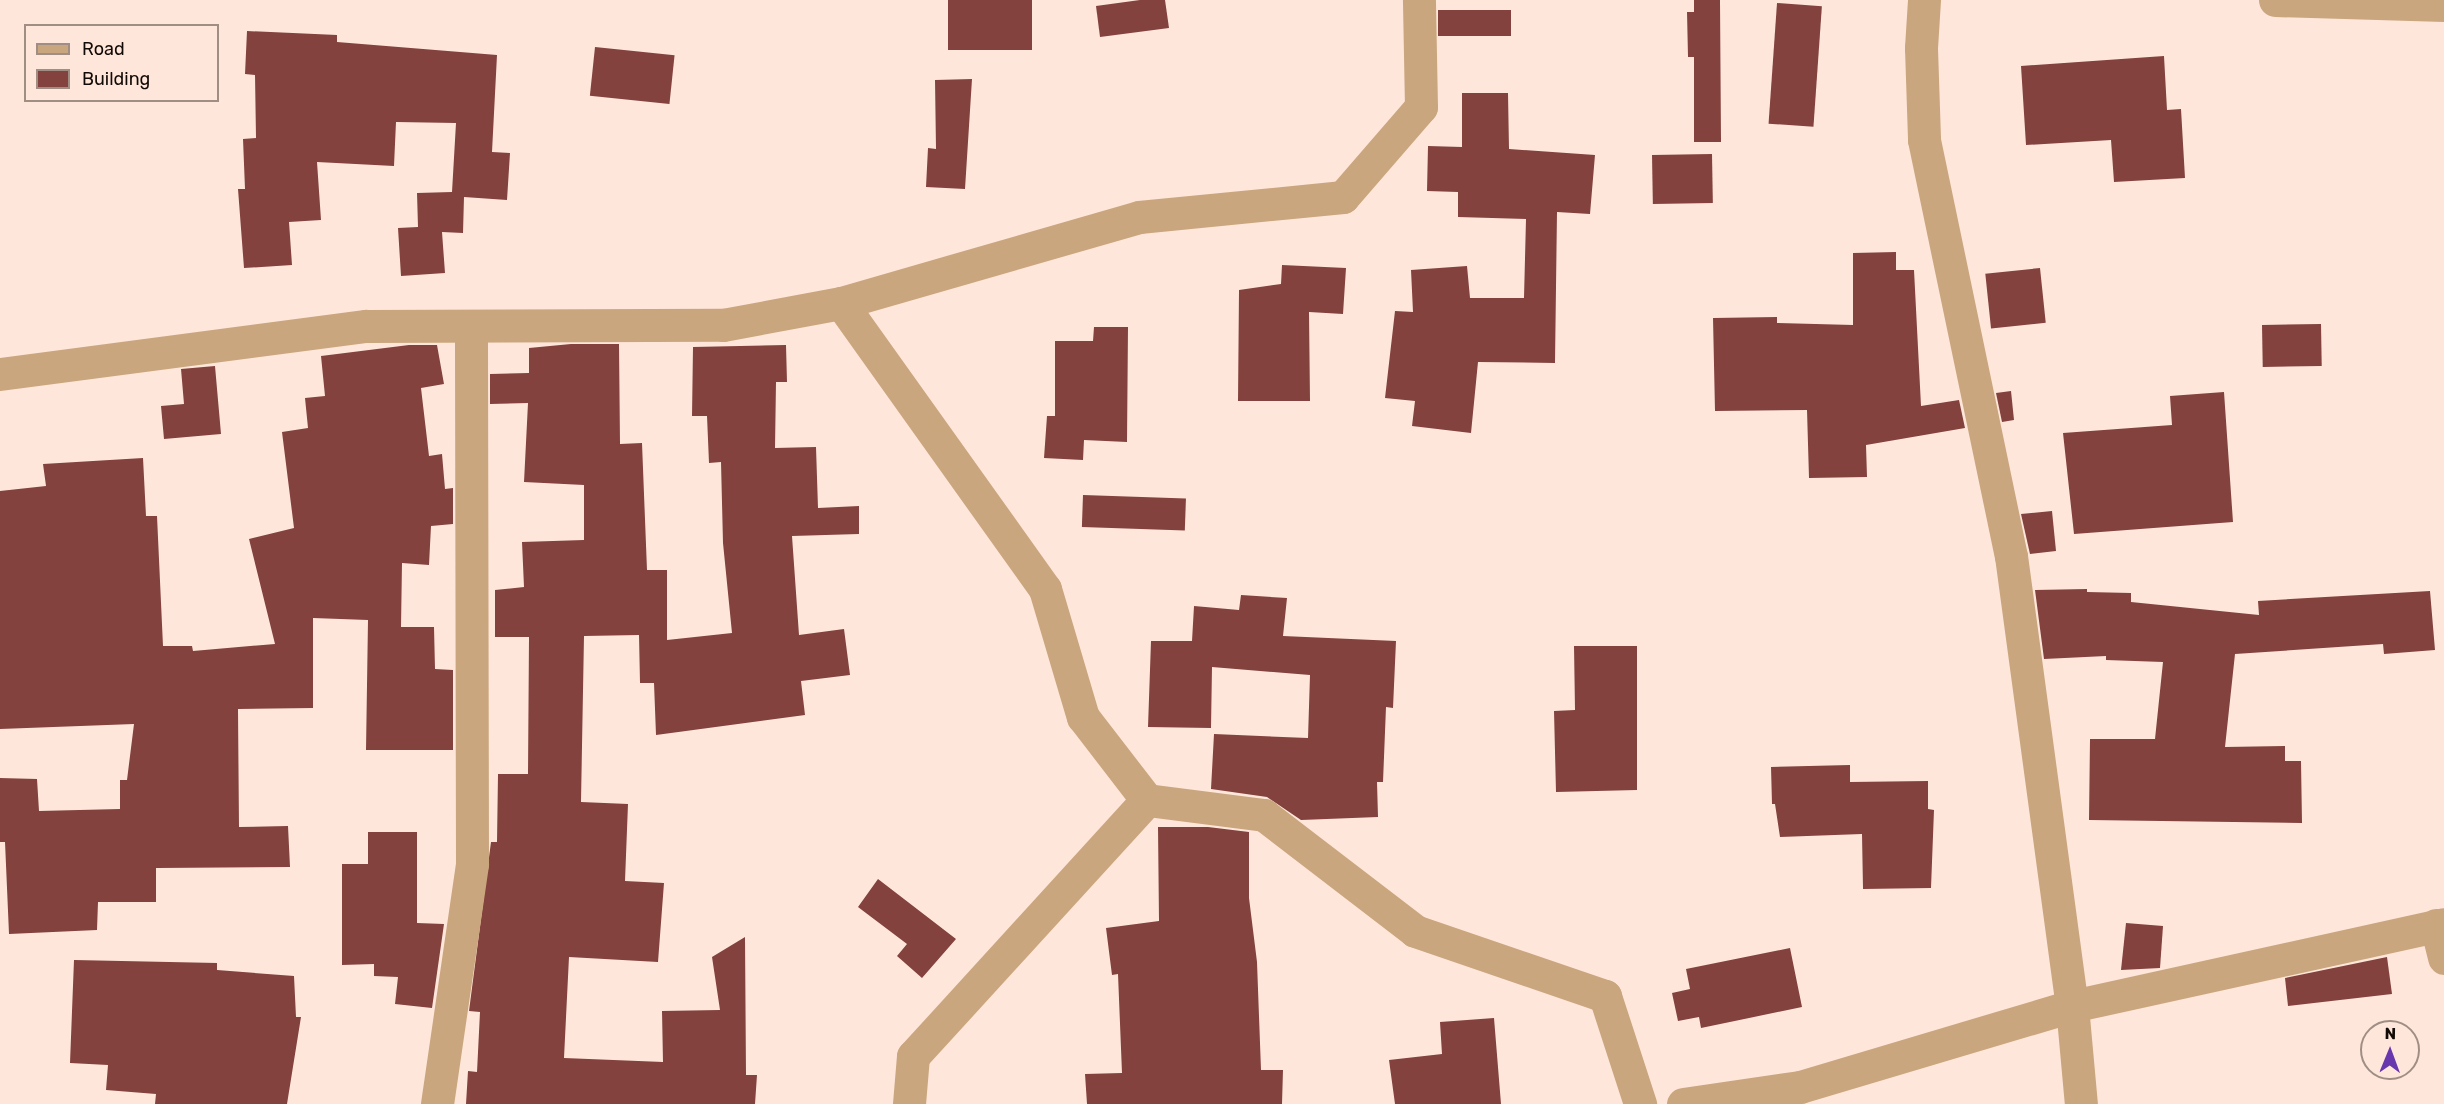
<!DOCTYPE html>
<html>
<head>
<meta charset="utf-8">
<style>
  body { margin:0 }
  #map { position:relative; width:2444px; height:1104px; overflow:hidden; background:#fee6da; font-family:Rubik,sans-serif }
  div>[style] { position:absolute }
  .building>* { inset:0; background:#83423d; transform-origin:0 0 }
  .minor>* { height:33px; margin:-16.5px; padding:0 16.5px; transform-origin:16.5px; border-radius:16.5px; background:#caa67e }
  span { translate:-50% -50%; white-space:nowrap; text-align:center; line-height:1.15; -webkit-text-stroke:6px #fee6da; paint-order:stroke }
  .legend { position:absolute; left:24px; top:24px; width:195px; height:78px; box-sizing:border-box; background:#fee6da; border:2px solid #a08e85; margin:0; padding:8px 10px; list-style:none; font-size:18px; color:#120a06 }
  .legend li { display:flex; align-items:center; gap:12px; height:30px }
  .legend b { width:30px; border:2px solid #a08e85 }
  .north { position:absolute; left:2360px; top:1020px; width:60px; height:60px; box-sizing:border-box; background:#fee6da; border:2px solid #a08e85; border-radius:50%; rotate:1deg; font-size:16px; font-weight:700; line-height:24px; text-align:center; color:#120a06 }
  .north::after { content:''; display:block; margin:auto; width:21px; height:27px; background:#6837ae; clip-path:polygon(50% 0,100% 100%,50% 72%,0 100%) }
</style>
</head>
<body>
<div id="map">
  <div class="building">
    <i style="left:948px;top:0;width:84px;height:50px"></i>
    <i style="clip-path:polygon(1140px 0,1165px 0,1169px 28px,1100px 37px,1096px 6px)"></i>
    <i style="clip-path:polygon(1694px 0,1720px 0,1721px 142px,1694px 142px,1694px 57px,1688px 57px,1687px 12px,1694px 12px)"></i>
    <i style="left:1777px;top:3px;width:45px;height:121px;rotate:4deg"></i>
    <i style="left:1438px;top:10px;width:73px;height:26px"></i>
    <i style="clip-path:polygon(247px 31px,337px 35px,337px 42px,497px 55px,492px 152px,510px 153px,507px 200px,464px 197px,463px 233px,442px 232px,445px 273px,401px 276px,398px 228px,418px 227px,417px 193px,452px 192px,456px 123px,396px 122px,394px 166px,317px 162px,321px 220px,289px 222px,292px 265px,244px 268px,238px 189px,245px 189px,243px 139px,256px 138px,255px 75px,245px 74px)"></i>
    <i style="left:595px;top:47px;width:80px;height:49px;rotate:6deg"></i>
    <i style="clip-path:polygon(2164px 56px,2167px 110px,2181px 109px,2185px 178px,2114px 182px,2111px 140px,2026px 145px,2021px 66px)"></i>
    <i style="clip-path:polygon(972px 79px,965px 189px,926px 187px,928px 148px,936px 149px,935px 80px)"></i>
    <i style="clip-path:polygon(1462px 93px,1508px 93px,1509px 149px,1595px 155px,1590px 214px,1557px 212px,1555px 363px,1478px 362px,1471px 433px,1412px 426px,1415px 401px,1385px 398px,1395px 311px,1413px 312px,1411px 270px,1467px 266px,1470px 298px,1524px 298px,1526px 219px,1458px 217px,1458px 192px,1427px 191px,1428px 146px,1462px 147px)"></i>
    <i style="left:1712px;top:154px;width:49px;height:60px;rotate:89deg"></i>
    <i style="clip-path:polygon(1896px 252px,1896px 270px,1914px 270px,1921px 406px,1959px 400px,1965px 428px,1866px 445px,1867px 477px,1809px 478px,1807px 410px,1715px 411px,1713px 318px,1777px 317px,1777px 323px,1853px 325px,1853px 253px)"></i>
    <i style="clip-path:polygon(1282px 265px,1346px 268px,1343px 314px,1309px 312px,1310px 401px,1238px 401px,1239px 290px,1281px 284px)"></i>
    <i style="left:2040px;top:268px;width:55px;height:55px;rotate:84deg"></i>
    <i style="left:2321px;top:324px;width:42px;height:59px;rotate:89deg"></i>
    <i style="clip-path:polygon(1094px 327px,1128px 327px,1127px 442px,1084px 440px,1083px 460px,1044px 458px,1047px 416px,1055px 416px,1055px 341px,1093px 341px)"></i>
    <i style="clip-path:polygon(571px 344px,619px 344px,620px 444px,642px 443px,647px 570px,667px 570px,667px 640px,732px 633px,723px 543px,721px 462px,709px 463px,707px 416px,692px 416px,693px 347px,786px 345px,787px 382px,776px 382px,775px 448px,816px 447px,818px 508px,859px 506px,859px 534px,792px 536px,799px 635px,844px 629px,850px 675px,801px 681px,805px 715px,656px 735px,654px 683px,640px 683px,639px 635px,584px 636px,581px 802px,628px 804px,625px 881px,664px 883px,658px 962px,569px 957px,564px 1058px,663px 1062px,662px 1011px,720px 1010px,712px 957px,745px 937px,746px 1075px,757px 1075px,755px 1104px,466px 1104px,468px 1071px,477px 1072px,480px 1012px,469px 1011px,491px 842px,497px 842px,498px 774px,528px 774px,529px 637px,495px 637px,495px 590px,524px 587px,522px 542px,584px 540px,584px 485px,524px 482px,528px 403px,490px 404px,490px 374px,529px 373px,529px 348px)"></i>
    <i style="clip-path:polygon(409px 345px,437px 345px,444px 384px,421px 388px,429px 456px,442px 454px,445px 489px,453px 488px,453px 524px,431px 526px,429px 565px,402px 563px,401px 627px,434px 627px,435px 669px,453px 670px,453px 750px,366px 750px,368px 620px,313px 618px,313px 708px,238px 709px,239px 827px,288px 826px,290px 867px,156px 868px,156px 902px,98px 902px,97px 930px,9px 934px,5px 842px,0 842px,0 778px,37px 779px,39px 811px,120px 809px,120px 780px,127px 780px,134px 724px,0 729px,0 491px,46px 486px,43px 464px,143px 458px,146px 516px,157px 516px,163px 646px,192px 646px,193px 651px,275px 644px,249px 539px,294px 528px,282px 432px,308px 428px,305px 398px,325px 396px,321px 356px)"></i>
    <i style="clip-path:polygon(215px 366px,221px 434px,164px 439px,161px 406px,184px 404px,181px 369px)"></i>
    <i style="clip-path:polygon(2011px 391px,2014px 420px,2002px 422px,1996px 393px)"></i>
    <i style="clip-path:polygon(2224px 392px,2233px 522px,2074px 534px,2063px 433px,2172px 425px,2170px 396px)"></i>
    <i style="left:1083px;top:495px;width:103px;height:32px;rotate:2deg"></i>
    <i style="clip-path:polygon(2052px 511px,2056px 551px,2030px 554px,2021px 514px)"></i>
    <i style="clip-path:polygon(2087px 589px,2087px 592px,2131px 593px,2131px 602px,2259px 615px,2258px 601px,2430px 591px,2435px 650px,2384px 654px,2383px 644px,2235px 654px,2225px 747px,2285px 746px,2285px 761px,2301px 761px,2302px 823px,2089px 820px,2090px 739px,2155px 739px,2163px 662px,2106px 660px,2106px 656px,2044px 659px,2035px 590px)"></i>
    <i style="clip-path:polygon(1241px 595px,1287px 598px,1283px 636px,1396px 641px,1393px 708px,1386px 707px,1383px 782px,1377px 782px,1378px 817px,1301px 820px,1267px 797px,1211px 789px,1214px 734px,1308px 738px,1310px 675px,1212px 667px,1211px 728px,1148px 727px,1151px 641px,1192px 641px,1194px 606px,1239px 610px)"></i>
    <i style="clip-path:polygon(1574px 646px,1637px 646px,1637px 790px,1556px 792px,1554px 711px,1575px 710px)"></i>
    <i style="clip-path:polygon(1850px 765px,1850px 782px,1928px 781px,1928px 809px,1934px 810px,1931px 888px,1863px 889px,1862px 834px,1780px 837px,1775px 804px,1772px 804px,1771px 767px)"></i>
    <i style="clip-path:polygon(1158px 827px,1208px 827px,1249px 832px,1249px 898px,1257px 962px,1261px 1070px,1283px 1070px,1282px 1104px,1087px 1104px,1085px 1074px,1122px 1073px,1118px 974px,1112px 975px,1106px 928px,1159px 921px)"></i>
    <i style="clip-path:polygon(368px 832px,417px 832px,417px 923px,444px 924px,432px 1008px,395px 1004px,398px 977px,374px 976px,374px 964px,342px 965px,342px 864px,368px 864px)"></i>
    <i style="clip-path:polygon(878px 879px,956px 939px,922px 978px,897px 956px,907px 944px,858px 907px)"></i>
    <i style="clip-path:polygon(2126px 923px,2163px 926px,2160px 968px,2121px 970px)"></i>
    <i style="clip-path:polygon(1790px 948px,1802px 1007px,1701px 1028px,1699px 1017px,1678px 1021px,1672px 993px,1690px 989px,1686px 969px)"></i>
    <i style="clip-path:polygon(2387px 957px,2392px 994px,2288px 1006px,2285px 978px)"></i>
    <i style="clip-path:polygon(74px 960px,217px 963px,217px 970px,294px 976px,296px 1017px,301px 1017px,287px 1104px,155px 1104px,156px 1094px,106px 1090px,108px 1065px,70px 1063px)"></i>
    <i style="clip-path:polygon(1494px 1018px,1501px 1104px,1395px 1104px,1389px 1060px,1442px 1054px,1440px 1022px)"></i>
  </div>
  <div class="minor">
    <i style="left:1924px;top:0;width:48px;rotate:93.6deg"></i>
    <i style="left:1921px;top:48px;width:92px;rotate:88.1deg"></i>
    <i style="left:1924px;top:140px;width:425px;rotate:78.2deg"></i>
    <i style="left:2011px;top:556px;width:454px;rotate:82.3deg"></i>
    <i style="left:2072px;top:1006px;width:98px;rotate:84.8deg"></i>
    <i style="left:2275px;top:0;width:169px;rotate:1.7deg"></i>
    <i style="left:841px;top:303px;width:310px;rotate:-16.1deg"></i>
    <i style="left:1139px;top:217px;width:205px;rotate:-5.6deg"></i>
    <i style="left:1343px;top:197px;width:119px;rotate:-49.1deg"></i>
    <i style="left:1421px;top:107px;width:107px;rotate:-91.1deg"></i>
    <i style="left:0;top:374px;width:369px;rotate:-7.5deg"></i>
    <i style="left:366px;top:326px;width:357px;rotate:-0.2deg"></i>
    <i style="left:723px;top:325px;width:120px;rotate:-10.6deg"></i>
    <i style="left:841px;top:303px;width:351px;rotate:54.5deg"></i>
    <i style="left:1045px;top:589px;width:134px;rotate:73.5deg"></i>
    <i style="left:1083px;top:717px;width:105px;rotate:52.4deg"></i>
    <i style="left:1147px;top:800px;width:347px;rotate:132.4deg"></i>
    <i style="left:913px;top:1056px;width:48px;rotate:94.8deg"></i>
    <i style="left:1147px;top:800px;width:118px;rotate:7.3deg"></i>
    <i style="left:1264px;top:815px;width:190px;rotate:37.5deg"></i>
    <i style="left:1415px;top:931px;width:201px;rotate:18.9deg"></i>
    <i style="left:1605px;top:996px;width:114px;rotate:72deg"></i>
    <i style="left:2436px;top:925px;width:34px;rotate:76deg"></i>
    <i style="left:437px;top:1104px;width:243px;rotate:-81.7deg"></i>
    <i style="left:472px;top:864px;width:538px;rotate:-90.11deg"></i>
    <i style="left:1683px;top:1104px;width:118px;rotate:-8.3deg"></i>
    <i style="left:1800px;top:1087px;width:284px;rotate:-16.6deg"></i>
    <i style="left:2072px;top:1006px;width:381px;rotate:-12.4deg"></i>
  </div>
  <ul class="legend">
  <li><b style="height:8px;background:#caa67e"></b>Road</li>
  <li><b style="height:16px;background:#83423d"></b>Building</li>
  </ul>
  <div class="north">N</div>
</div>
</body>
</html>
